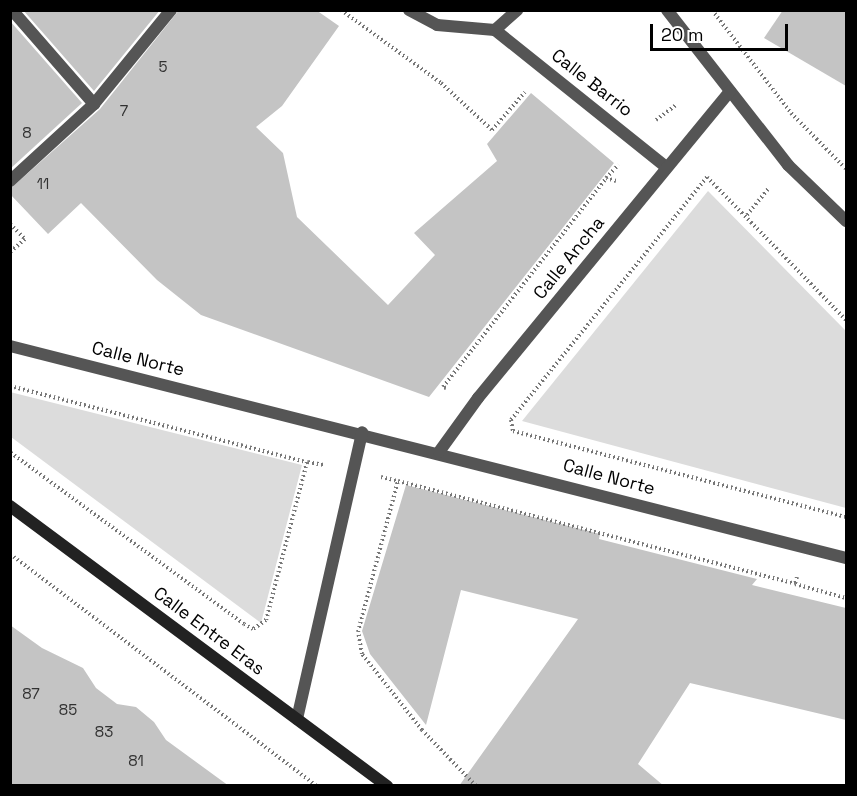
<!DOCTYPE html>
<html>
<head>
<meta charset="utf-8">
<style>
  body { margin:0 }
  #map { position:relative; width:857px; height:796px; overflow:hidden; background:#fff; font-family:"Space Grotesk",sans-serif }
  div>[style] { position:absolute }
  .green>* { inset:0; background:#dcdcdc }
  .building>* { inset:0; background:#c4c4c4 }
  .path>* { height:4px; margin-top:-2px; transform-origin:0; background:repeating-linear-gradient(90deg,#777 0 1.5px,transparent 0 4.5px) }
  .street>* { height:12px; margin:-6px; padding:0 6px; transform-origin:6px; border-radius:6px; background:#555 }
  .secondary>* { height:12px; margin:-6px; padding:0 6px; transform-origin:6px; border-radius:6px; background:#222 }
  span { translate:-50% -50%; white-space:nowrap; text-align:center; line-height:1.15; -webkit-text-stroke:6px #fff; paint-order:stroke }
  .number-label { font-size:15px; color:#313131 }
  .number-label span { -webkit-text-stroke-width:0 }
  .street-label { font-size:18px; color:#000 }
  .frame { position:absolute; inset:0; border:12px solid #000; pointer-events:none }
  .scale { position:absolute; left:650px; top:24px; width:138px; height:27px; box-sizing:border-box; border:3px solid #000; border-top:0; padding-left:8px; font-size:18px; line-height:21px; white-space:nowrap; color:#000; -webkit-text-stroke:4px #fff; paint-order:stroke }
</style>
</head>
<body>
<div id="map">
  <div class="green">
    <i style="clip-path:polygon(708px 191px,846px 331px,846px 508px,522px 421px)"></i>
    <i style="clip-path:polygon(10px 392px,302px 465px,261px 623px,11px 437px)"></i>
  </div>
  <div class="building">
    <i style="clip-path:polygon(23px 10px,160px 10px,94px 91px)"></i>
    <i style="clip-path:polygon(179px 10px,316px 10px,339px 26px,282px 106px,256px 127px,283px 153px,297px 217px,388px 305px,435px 255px,414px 233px,497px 161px,487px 144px,531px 93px,614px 163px,429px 397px,201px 315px,157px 280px,81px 203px,48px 234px,10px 194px,10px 189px,100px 109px)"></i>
    <i style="clip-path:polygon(783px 10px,846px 10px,846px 86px,764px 38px)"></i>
    <i style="clip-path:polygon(10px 21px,82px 103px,10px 169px)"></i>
    <i style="clip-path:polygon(406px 485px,600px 534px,599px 539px,757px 579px,752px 585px,846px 608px,846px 720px,690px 683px,638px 764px,664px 786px,459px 786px,578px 619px,461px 590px,426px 725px,370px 654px,362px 631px)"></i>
    <i style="clip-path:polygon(10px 625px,42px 648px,83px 668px,96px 688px,117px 704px,136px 707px,154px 722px,166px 740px,229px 786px,10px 786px)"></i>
  </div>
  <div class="path">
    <i style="left:341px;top:10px;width:124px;rotate:36.1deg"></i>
    <i style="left:441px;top:83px;width:69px;rotate:42.7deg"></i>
    <i style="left:492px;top:130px;width:50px;rotate:-49deg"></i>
    <i style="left:712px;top:10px;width:130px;rotate:52.5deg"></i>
    <i style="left:791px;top:113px;width:78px;rotate:45.5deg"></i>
    <i style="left:656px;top:120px;width:26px;rotate:-37deg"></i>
    <i style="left:616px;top:181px;width:10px;rotate:-163deg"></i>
    <i style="left:606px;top:178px;width:18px;rotate:-47deg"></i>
    <i style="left:747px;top:215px;width:35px;rotate:-51deg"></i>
    <i style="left:10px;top:224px;width:21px;rotate:45deg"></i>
    <i style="left:25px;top:239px;width:20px;rotate:139deg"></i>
    <i style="left:846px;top:320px;width:199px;rotate:-134.2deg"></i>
    <i style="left:707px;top:177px;width:312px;rotate:128.9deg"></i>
    <i style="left:511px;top:420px;width:11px;rotate:80deg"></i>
    <i style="left:513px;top:431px;width:344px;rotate:14.5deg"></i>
    <i style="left:10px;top:386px;width:307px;rotate:14.4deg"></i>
    <i style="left:307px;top:462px;width:163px;rotate:104.5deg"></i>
    <i style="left:266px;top:620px;width:16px;rotate:145deg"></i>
    <i style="left:253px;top:629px;width:10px;rotate:-151deg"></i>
    <i style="left:244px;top:624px;width:290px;rotate:-143.7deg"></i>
    <i style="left:446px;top:388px;width:3px;rotate:-162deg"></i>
    <i style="left:443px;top:387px;width:265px;rotate:-52deg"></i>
    <i style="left:308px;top:462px;width:16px;rotate:11deg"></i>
    <i style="left:381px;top:477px;width:17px;rotate:13deg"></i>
    <i style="left:10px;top:554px;width:385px;rotate:37.1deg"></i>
    <i style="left:797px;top:577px;width:7px;rotate:106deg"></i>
    <i style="left:795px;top:584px;width:53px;rotate:15.4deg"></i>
    <i style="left:476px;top:786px;width:78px;rotate:-134deg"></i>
    <i style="left:422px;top:730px;width:97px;rotate:-128.3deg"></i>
    <i style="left:362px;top:654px;width:22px;rotate:-100deg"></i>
    <i style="left:358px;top:632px;width:156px;rotate:-75.2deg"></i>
    <i style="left:398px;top:481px;width:410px;rotate:14.5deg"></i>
  </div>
  <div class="street">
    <i style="left:12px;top:10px;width:125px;rotate:48.9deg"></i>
    <i style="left:409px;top:10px;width:32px;rotate:28deg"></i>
    <i style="left:437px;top:25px;width:58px;rotate:4.9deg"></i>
    <i style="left:495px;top:30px;width:218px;rotate:38.7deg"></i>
    <i style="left:667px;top:10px;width:197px;rotate:52deg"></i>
    <i style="left:788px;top:165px;width:81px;rotate:44deg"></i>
    <i style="left:495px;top:30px;width:30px;rotate:-42deg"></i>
    <i style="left:10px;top:181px;width:114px;rotate:-42.5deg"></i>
    <i style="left:94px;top:104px;width:122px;rotate:-50.7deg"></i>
    <i style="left:10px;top:346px;width:862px;rotate:14.23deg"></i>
    <i style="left:439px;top:452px;width:67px;rotate:-54.2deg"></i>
    <i style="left:478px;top:398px;width:397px;rotate:-50.6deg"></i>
    <i style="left:297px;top:719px;width:294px;rotate:-77.2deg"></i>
  </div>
  <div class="secondary">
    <i style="left:10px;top:506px;width:470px;rotate:36.6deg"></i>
  </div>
  <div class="number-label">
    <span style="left:163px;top:67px">5</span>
    <span style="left:124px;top:111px">7</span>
    <span style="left:27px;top:133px">8</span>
    <span style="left:43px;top:184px">11</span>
    <span style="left:31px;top:694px">87</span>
    <span style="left:68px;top:710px">85</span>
    <span style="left:104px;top:732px">83</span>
    <span style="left:136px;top:761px">81</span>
  </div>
  <div class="street-label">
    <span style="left:592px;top:83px;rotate:38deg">Calle Barrio</span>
    <span style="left:569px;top:258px;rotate:-51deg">Calle Ancha</span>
    <span style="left:138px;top:359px;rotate:14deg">Calle Norte</span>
    <span style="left:609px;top:477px;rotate:15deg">Calle Norte</span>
    <span style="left:209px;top:631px;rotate:37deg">Calle Entre Eras</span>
  </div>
  <div class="frame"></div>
  <div class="scale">20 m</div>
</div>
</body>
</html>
